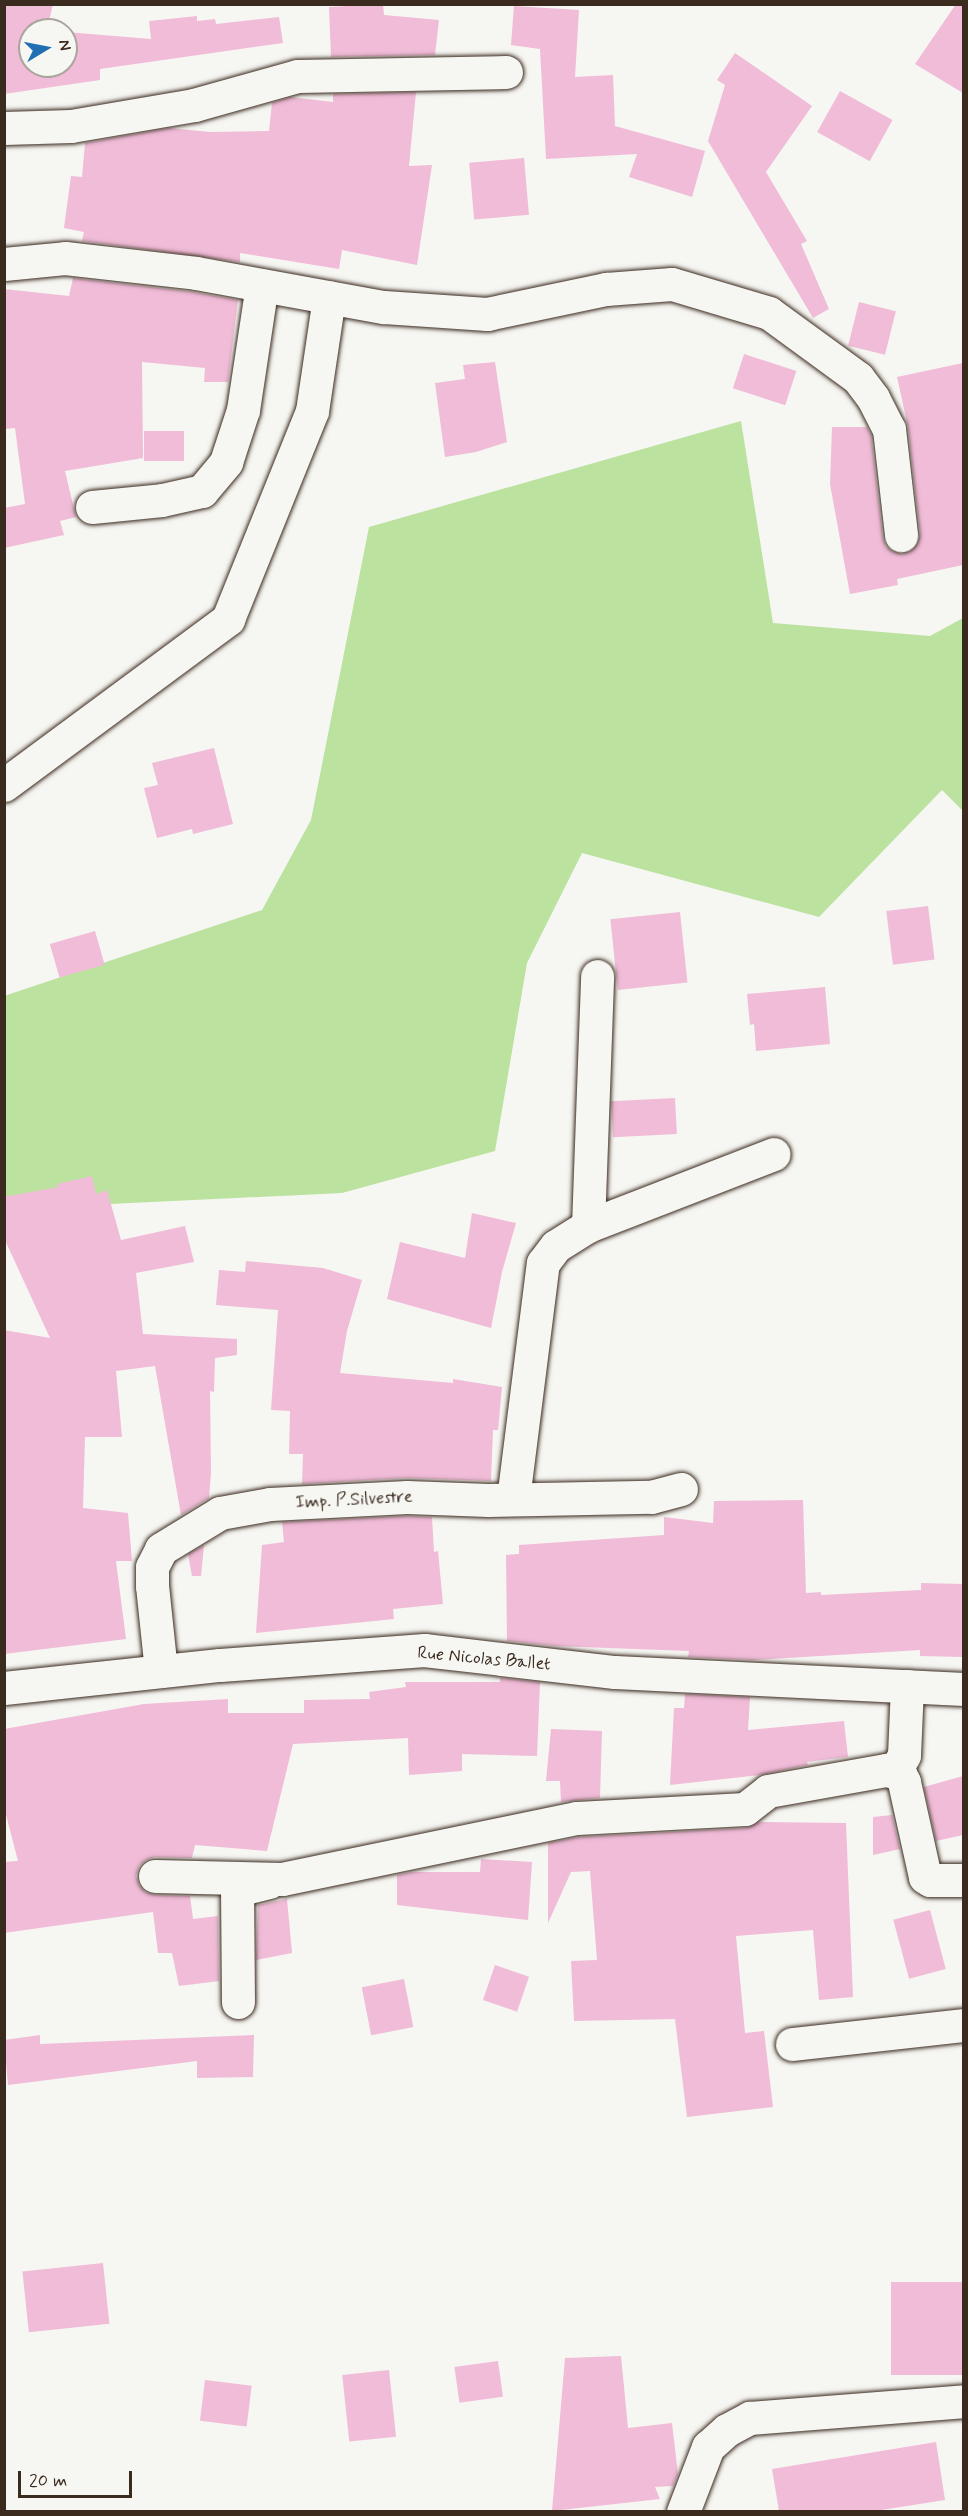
<!DOCTYPE html>
<html>
<head>
<meta charset="utf-8">
<style>
  body { margin:0 }
  #map { position:relative; width:968px; height:2516px; overflow:hidden; background:#f6f6f2; font-family:Mynerve,sans-serif }
  div>[style] { position:absolute }
  .green>* { inset:0; background:#bbe29e }
  .building>* { inset:0; background:#f0bcd8; transform-origin:0 0 }
  .roads { filter:drop-shadow(0 0 2px #3b2a1e) drop-shadow(0 0 2px #3b2a1e) }
  .minor>* { height:33px; margin:-16.5px; padding:0 16.5px; transform-origin:16.5px; border-radius:16.5px; background:#f6f6f2 }
  span { translate:-50% -50%; white-space:nowrap; text-align:center; line-height:1.15; -webkit-text-stroke:6px #f6f6f2; paint-order:stroke }
  .street-label { font-size:18px; color:#3b2a1e }
  .frame { position:absolute; inset:0; border:6px solid #3b2a1e; pointer-events:none }
  .north { position:absolute; left:18px; top:18px; width:60px; height:60px; box-sizing:border-box; background:#f6f6f2; border:2px solid #aba49d; border-radius:50%; rotate:80deg; font-size:16px; font-weight:700; line-height:24px; text-align:center; color:#3b2a1e }
  .north::after { content:''; display:block; margin:auto; width:21px; height:27px; background:#1f6fb2; clip-path:polygon(50% 0,100% 100%,50% 72%,0 100%) }
  .scale { position:absolute; left:18px; top:2471px; width:114px; height:27px; box-sizing:border-box; border:3px solid #3b2a1e; border-top:0; padding-left:8px; font-size:18px; line-height:21px; white-space:nowrap; color:#3b2a1e; -webkit-text-stroke:4px #f6f6f2; paint-order:stroke }
</style>
</head>
<body>
<div id="map">
  <div class="green">
    <i style="clip-path:polygon(741px 421px,773px 623px,930px 636px,963px 618px,963px 811px,942px 790px,819px 917px,582px 853px,527px 963px,495px 1151px,342px 1193px,5px 1209px,4px 996px,262px 910px,311px 820px,369px 527px)"></i>
  </div>
  <div class="building">
    <i style="clip-path:polygon(4px 4px,53px 4px,47px 30px,30px 30px,30px 66px,66px 66px,66px 32px,151px 39px,149px 21px,197px 16px,197px 21px,215px 19px,216px 24px,279px 17px,283px 43px,100px 69px,100px 80px,4px 94px)"></i>
    <i style="clip-path:polygon(383px 4px,384px 15px,439px 20px,435px 55px,331px 57px,329px 7px)"></i>
    <i style="clip-path:polygon(956px 4px,963px 4px,963px 93px,915px 64px)"></i>
    <i style="clip-path:polygon(514px 6px,579px 10px,575px 77px,613px 75px,615px 126px,705px 151px,692px 197px,629px 177px,637px 154px,546px 159px,540px 49px,511px 45px)"></i>
    <i style="clip-path:polygon(735px 53px,812px 106px,766px 172px,807px 241px,801px 244px,829px 309px,813px 318px,708px 141px,725px 85px,717px 80px)"></i>
    <i style="left:840px;top:91px;width:60px;height:47px;rotate:29deg"></i>
    <i style="clip-path:polygon(416px 92px,409px 166px,432px 165px,417px 265px,342px 250px,339px 269px,240px 253px,240px 262px,82px 241px,84px 232px,64px 228px,71px 176px,82px 177px,85px 143px,169px 128px,210px 132px,269px 131px,272px 103px,290px 97px,333px 102px,333px 94px)"></i>
    <i style="left:524px;top:158px;width:57px;height:55px;rotate:85deg"></i>
    <i style="clip-path:polygon(73px 278px,193px 292px,238px 300px,228px 382px,204px 382px,205px 368px,142px 362px,143px 458px,65px 471px,76px 517px,60px 521px,64px 535px,4px 548px,4px 508px,25px 504px,15px 428px,4px 429px,4px 289px,69px 296px)"></i>
    <i style="left:859px;top:302px;width:38px;height:45px;rotate:14deg"></i>
    <i style="left:744px;top:354px;width:55px;height:36px;rotate:18deg"></i>
    <i style="clip-path:polygon(495px 362px,507px 442px,476px 452px,445px 457px,435px 383px,465px 379px,463px 365px)"></i>
    <i style="clip-path:polygon(963px 363px,963px 565px,897px 579px,898px 585px,850px 594px,830px 484px,832px 427px,867px 427px,871px 435px,883px 538px,886px 547px,894px 552px,903px 554px,912px 550px,918px 543px,920px 533px,908px 427px,897px 377px)"></i>
    <i style="left:184px;top:431px;width:30px;height:40px;rotate:90deg"></i>
    <i style="clip-path:polygon(214px 748px,233px 824px,193px 834px,192px 829px,157px 838px,144px 788px,158px 785px,152px 763px)"></i>
    <i style="left:928px;top:906px;width:54px;height:42px;rotate:83deg"></i>
    <i style="left:680px;top:912px;width:71px;height:70px;rotate:84deg"></i>
    <i style="left:95px;top:931px;width:35px;height:47px;rotate:74deg"></i>
    <i style="clip-path:polygon(825px 987px,830px 1044px,756px 1051px,754px 1024px,750px 1025px,747px 994px)"></i>
    <i style="left:675px;top:1098px;width:36px;height:64px;rotate:87deg"></i>
    <i style="clip-path:polygon(92px 1176px,96px 1194px,107px 1190px,121px 1240px,185px 1226px,194px 1262px,136px 1273px,143px 1334px,237px 1339px,237px 1355px,215px 1358px,214px 1392px,210px 1391px,211px 1473px,209px 1498px,181px 1515px,155px 1366px,116px 1371px,122px 1437px,85px 1437px,83px 1508px,128px 1513px,132px 1561px,116px 1561px,126px 1639px,4px 1654px,4px 1330px,50px 1338px,4px 1238px,4px 1197px,58px 1187px,57px 1184px)"></i>
    <i style="clip-path:polygon(472px 1213px,516px 1223px,502px 1272px,491px 1328px,387px 1299px,400px 1242px,465px 1258px)"></i>
    <i style="clip-path:polygon(246px 1261px,323px 1268px,362px 1280px,347px 1331px,340px 1373px,453px 1383px,453px 1379px,502px 1387px,498px 1430px,493px 1430px,491px 1481px,406px 1478px,302px 1484px,303px 1454px,289px 1454px,290px 1411px,271px 1410px,278px 1310px,216px 1305px,219px 1270px,245px 1272px)"></i>
    <i style="clip-path:polygon(803px 1500px,806px 1593px,821px 1592px,821px 1595px,921px 1590px,921px 1583px,963px 1584px,963px 1657px,920px 1656px,920px 1650px,753px 1660px,688px 1657px,689px 1651px,555px 1646px,507px 1641px,506px 1555px,519px 1554px,519px 1545px,664px 1535px,664px 1517px,713px 1523px,714px 1501px)"></i>
    <i style="clip-path:polygon(407px 1516px,432px 1517px,434px 1552px,438px 1551px,443px 1604px,393px 1609px,394px 1619px,256px 1633px,262px 1545px,284px 1542px,282px 1522px)"></i>
    <i style="clip-path:polygon(204px 1545px,201px 1576px,192px 1576px,188px 1554px)"></i>
    <i style="clip-path:polygon(500px 1678px,540px 1682px,537px 1756px,462px 1754px,462px 1771px,409px 1775px,408px 1738px,293px 1744px,267px 1851px,195px 1845px,192px 1858px,155px 1857px,146px 1860px,139px 1866px,136px 1876px,139px 1885px,145px 1892px,155px 1895px,190px 1896px,193px 1919px,218px 1916px,219px 1981px,179px 1986px,172px 1953px,158px 1953px,153px 1912px,4px 1933px,4px 1862px,18px 1861px,4px 1807px,4px 1729px,144px 1704px,228px 1699px,228px 1713px,304px 1713px,304px 1700px,370px 1699px,369px 1692px,406px 1687px,405px 1682px,500px 1682px)"></i>
    <i style="clip-path:polygon(685px 1694px,750px 1697px,748px 1730px,844px 1721px,848px 1757px,807px 1762px,808px 1765px,760px 1775px,670px 1785px,674px 1708px,684px 1708px)"></i>
    <i style="clip-path:polygon(551px 1729px,602px 1731px,600px 1798px,561px 1802px,560px 1781px,546px 1781px)"></i>
    <i style="clip-path:polygon(963px 1776px,963px 1835px,936px 1841px,924px 1787px)"></i>
    <i style="clip-path:polygon(892px 1815px,900px 1849px,873px 1855px,873px 1817px)"></i>
    <i style="clip-path:polygon(758px 1822px,846px 1823px,853px 1997px,819px 2000px,813px 1930px,736px 1936px,745px 2033px,764px 2031px,773px 2107px,687px 2117px,675px 2019px,574px 2021px,571px 1961px,597px 1960px,590px 1871px,571px 1872px,548px 1923px,548px 1843px,579px 1837px,746px 1828px)"></i>
    <i style="clip-path:polygon(481px 1859px,532px 1862px,528px 1920px,397px 1905px,397px 1875px,412px 1872px,480px 1872px)"></i>
    <i style="clip-path:polygon(287px 1899px,292px 1953px,256px 1960px,258px 1905px)"></i>
    <i style="left:930px;top:1910px;width:61px;height:38px;rotate:75deg"></i>
    <i style="left:495px;top:1965px;width:36px;height:37px;rotate:19deg"></i>
    <i style="left:404px;top:1979px;width:49px;height:43px;rotate:79deg"></i>
    <i style="clip-path:polygon(40px 2035px,40px 2044px,254px 2035px,253px 2077px,197px 2078px,197px 2061px,8px 2085px,4px 2040px)"></i>
    <i style="left:103px;top:2263px;width:61px;height:81px;rotate:84deg"></i>
    <i style="left:963px;top:2282px;width:93px;height:72px;rotate:90deg"></i>
    <i style="clip-path:polygon(621px 2356px,628px 2428px,672px 2423px,678px 2474px,673px 2486px,655px 2487px,660px 2499px,552px 2511px,565px 2358px)"></i>
    <i style="left:498px;top:2361px;width:36px;height:44px;rotate:82deg"></i>
    <i style="left:389px;top:2370px;width:67px;height:47px;rotate:84deg"></i>
    <i style="left:205px;top:2380px;width:47px;height:41px;rotate:7deg"></i>
    <i style="clip-path:polygon(936px 2442px,945px 2500px,875px 2511px,779px 2511px,772px 2469px)"></i>
  </div>
  <div class="roads">
    <div class="minor">
      <i style="left:4px;top:128px;width:67px;rotate:-1.7deg"></i>
      <i style="left:71px;top:126px;width:125px;rotate:-9.7deg"></i>
      <i style="left:194px;top:105px;width:107px;rotate:-15.7deg"></i>
      <i style="left:297px;top:76px;width:209px;rotate:-1.1deg"></i>
      <i style="left:4px;top:264px;width:61px;rotate:-5.6deg"></i>
      <i style="left:65px;top:258px;width:132px;rotate:6.5deg"></i>
      <i style="left:196px;top:273px;width:191px;rotate:10.3deg"></i>
      <i style="left:384px;top:307px;width:103px;rotate:3.9deg"></i>
      <i style="left:487px;top:314px;width:122px;rotate:-11.9deg"></i>
      <i style="left:606px;top:289px;width:66px;rotate:-4.3deg"></i>
      <i style="left:672px;top:284px;width:101px;rotate:16.6deg"></i>
      <i style="left:769px;top:313px;width:110px;rotate:36.1deg"></i>
      <i style="left:858px;top:378px;width:25px;rotate:53deg"></i>
      <i style="left:873px;top:398px;width:35px;rotate:63deg"></i>
      <i style="left:889px;top:429px;width:107px;rotate:83.5deg"></i>
      <i style="left:92px;top:507px;width:70px;rotate:-5.7deg"></i>
      <i style="left:162px;top:500px;width:41px;rotate:-12.7deg"></i>
      <i style="left:202px;top:491px;width:38px;rotate:-50deg"></i>
      <i style="left:226px;top:462px;width:55px;rotate:-71.9deg"></i>
      <i style="left:243px;top:410px;width:126px;rotate:-81.4deg"></i>
      <i style="left:4px;top:785px;width:279px;rotate:-36.5deg"></i>
      <i style="left:228px;top:619px;width:224px;rotate:-68deg"></i>
      <i style="left:312px;top:411px;width:115px;rotate:-81.5deg"></i>
      <i style="left:588px;top:1226px;width:199px;rotate:-21.2deg"></i>
      <i style="left:513px;top:1499px;width:238px;rotate:-82.8deg"></i>
      <i style="left:543px;top:1263px;width:21px;rotate:-53deg"></i>
      <i style="left:556px;top:1246px;width:38px;rotate:-32deg"></i>
      <i style="left:588px;top:1226px;width:250px;rotate:-87.9deg"></i>
      <i style="left:161px;top:1671px;width:85px;rotate:-96deg"></i>
      <i style="left:152px;top:1586px;width:19px;rotate:-90deg"></i>
      <i style="left:152px;top:1567px;width:20px;rotate:-63deg"></i>
      <i style="left:161px;top:1549px;width:69px;rotate:-31.4deg"></i>
      <i style="left:220px;top:1513px;width:51px;rotate:-10.2deg"></i>
      <i style="left:270px;top:1504px;width:137px;rotate:-2.9deg"></i>
      <i style="left:407px;top:1497px;width:81px;rotate:2.1deg"></i>
      <i style="left:488px;top:1500px;width:163px;rotate:-1.1deg"></i>
      <i style="left:651px;top:1497px;width:31px;rotate:-15deg"></i>
      <i style="left:4px;top:1688px;width:217px;rotate:-6.1deg"></i>
      <i style="left:220px;top:1665px;width:205px;rotate:-4.2deg"></i>
      <i style="left:424px;top:1650px;width:192px;rotate:6.6deg"></i>
      <i style="left:615px;top:1672px;width:349px;rotate:2.8deg"></i>
      <i style="left:887px;top:1770px;width:14px;rotate:17deg"></i>
      <i style="left:900px;top:1774px;width:9px;rotate:63deg"></i>
      <i style="left:904px;top:1782px;width:97px;rotate:77.5deg"></i>
      <i style="left:925px;top:1877px;width:6px;rotate:31deg"></i>
      <i style="left:930px;top:1880px;width:34px"></i>
      <i style="left:155px;top:1876px;width:127px;rotate:1.4deg"></i>
      <i style="left:282px;top:1879px;width:301px;rotate:-11.7deg"></i>
      <i style="left:577px;top:1818px;width:168px;rotate:-3.1deg"></i>
      <i style="left:745px;top:1809px;width:29px;rotate:-38deg"></i>
      <i style="left:768px;top:1791px;width:131px;rotate:-10.1deg"></i>
      <i style="left:897px;top:1768px;width:15px;rotate:-62deg"></i>
      <i style="left:904px;top:1755px;width:69px;rotate:-87.5deg"></i>
      <i style="left:238px;top:2002px;width:112px;rotate:-90.5deg"></i>
      <i style="left:237px;top:1890px;width:33px;rotate:-14deg"></i>
      <i style="left:792px;top:2044px;width:173px;rotate:-6.3deg"></i>
      <i style="left:683px;top:2512px;width:70px;rotate:-69deg"></i>
      <i style="left:708px;top:2447px;width:25px;rotate:-42deg"></i>
      <i style="left:727px;top:2430px;width:26px;rotate:-28deg"></i>
      <i style="left:750px;top:2418px;width:215px;rotate:-4.5deg"></i>
    </div>
  </div>
  <div class="street-label">
    <span style="left:354px;top:1500px;rotate:-3deg">Imp. P.Silvestre</span>
    <span style="left:484px;top:1659px;rotate:5deg">Rue Nicolas Ballet</span>
  </div>
  <div class="frame"></div>
  <div class="north">N</div>
  <div class="scale">20 m</div>
</div>
</body>
</html>
